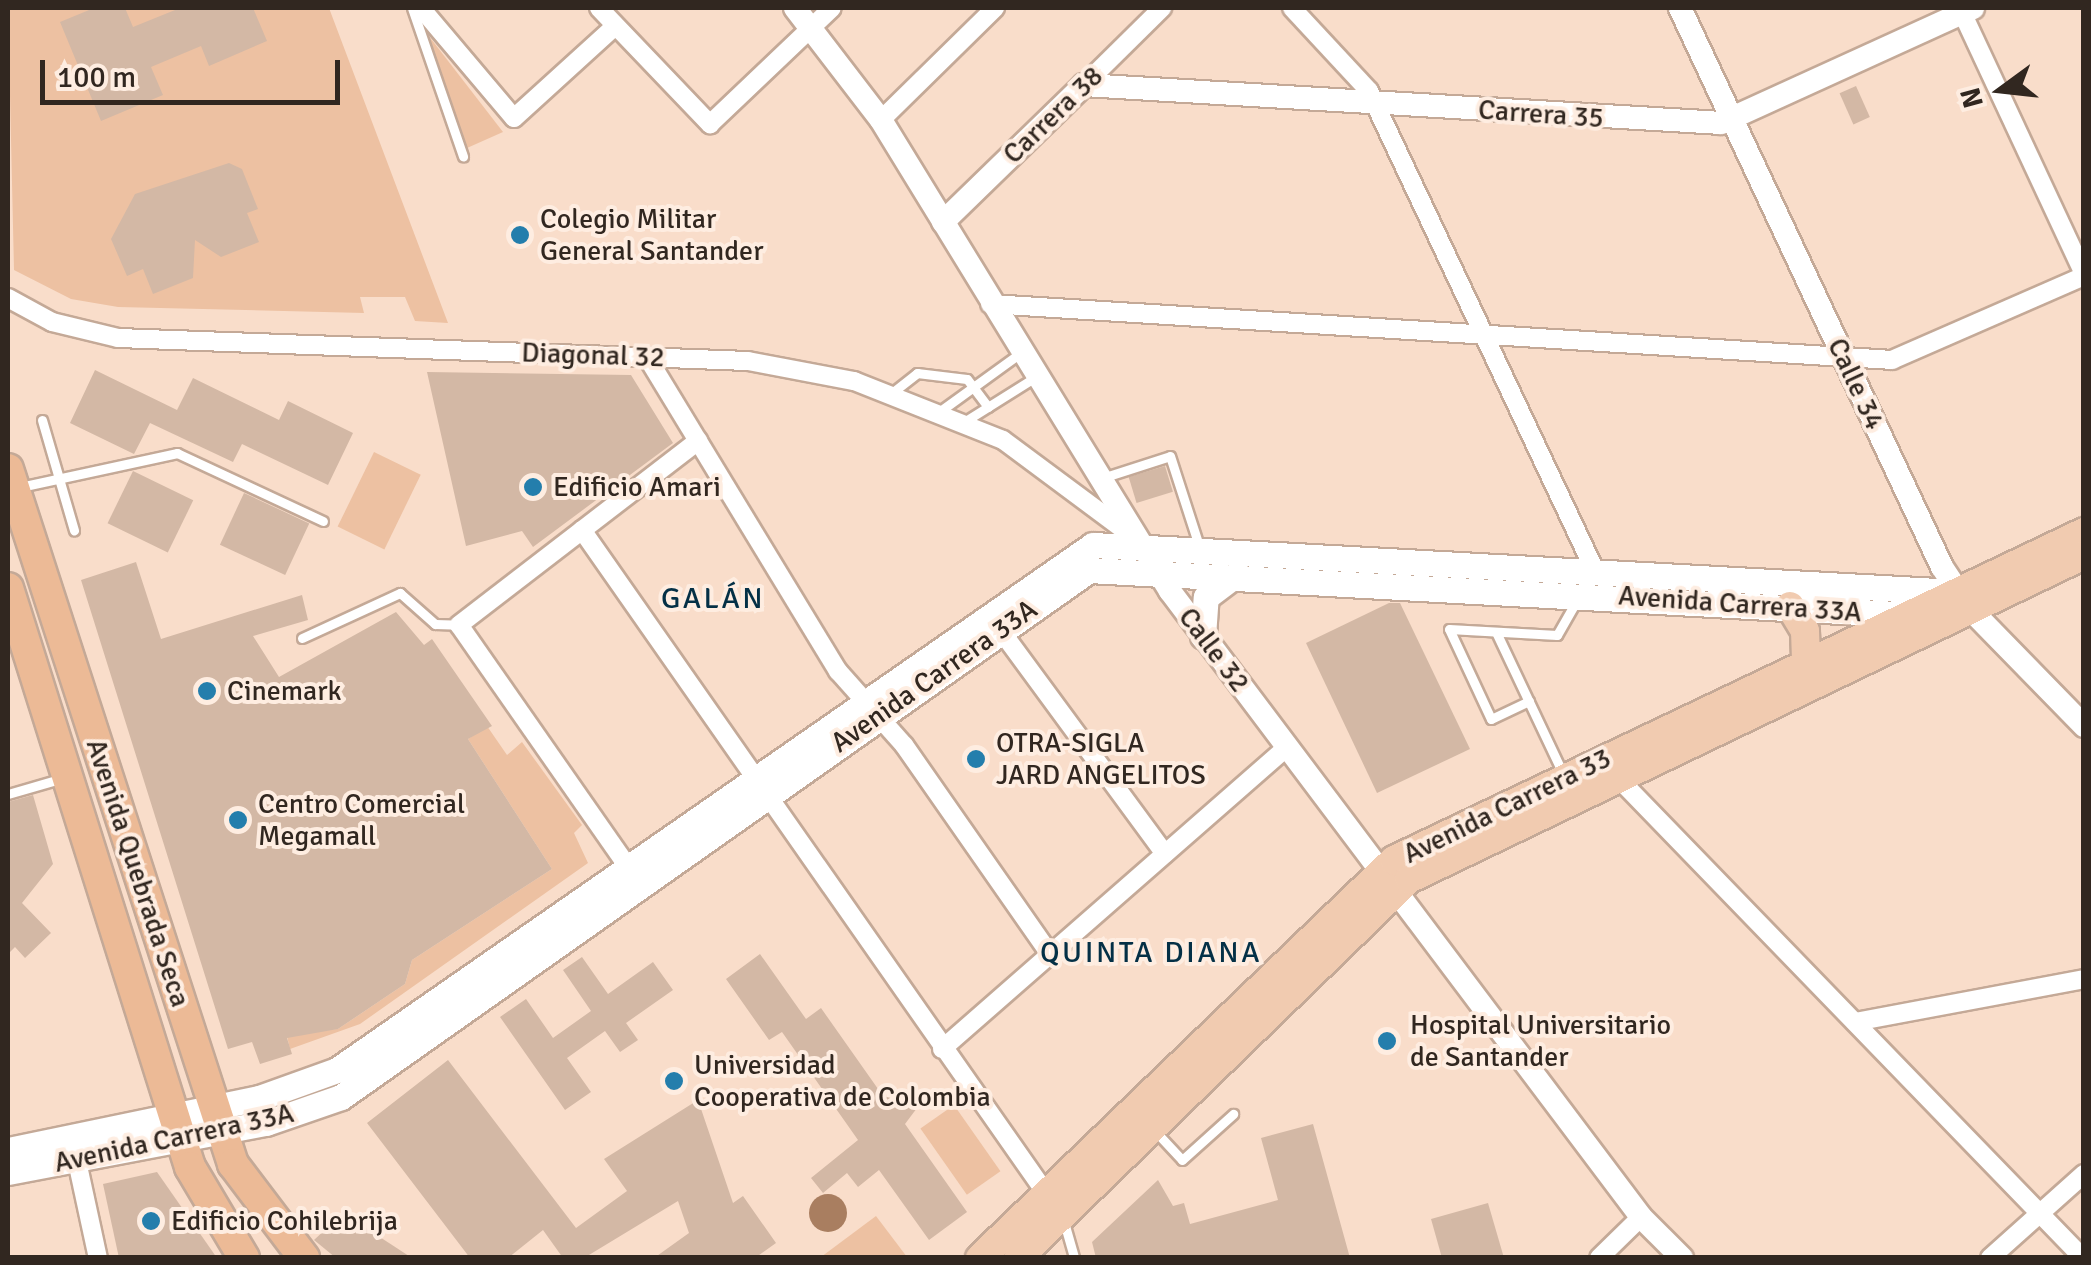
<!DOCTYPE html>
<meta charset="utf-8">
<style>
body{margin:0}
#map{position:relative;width:2091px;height:1265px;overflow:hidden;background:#f9ddca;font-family:Signika,sans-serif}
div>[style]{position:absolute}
.green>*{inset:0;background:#edc1a2;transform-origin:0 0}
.water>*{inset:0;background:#a97e60}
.round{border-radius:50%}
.building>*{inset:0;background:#d3b8a5;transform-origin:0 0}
.roads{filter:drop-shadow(2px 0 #c4a997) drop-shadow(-2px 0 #c4a997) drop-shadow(0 2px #c4a997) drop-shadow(0 -2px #c4a997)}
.service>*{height:9px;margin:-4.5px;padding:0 4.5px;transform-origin:4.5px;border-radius:4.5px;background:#fff}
.minor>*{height:18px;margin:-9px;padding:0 9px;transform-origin:9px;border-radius:9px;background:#fff}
.tertiary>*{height:22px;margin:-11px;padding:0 11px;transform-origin:11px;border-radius:11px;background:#fff}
.secondary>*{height:25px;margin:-12.5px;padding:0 12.5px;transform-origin:12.5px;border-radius:12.5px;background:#fff}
.primary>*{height:28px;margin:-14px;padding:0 14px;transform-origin:14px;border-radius:14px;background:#f1cbb0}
.trunk>*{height:30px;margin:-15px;padding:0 15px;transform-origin:15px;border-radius:15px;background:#ecba96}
.dots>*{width:28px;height:28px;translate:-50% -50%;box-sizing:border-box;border:5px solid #feede1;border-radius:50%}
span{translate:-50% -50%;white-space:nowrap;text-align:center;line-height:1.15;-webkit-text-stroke:8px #feede1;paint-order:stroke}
.street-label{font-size:28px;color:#312720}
.poi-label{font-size:28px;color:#312720}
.left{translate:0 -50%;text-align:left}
.neighbourhood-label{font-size:30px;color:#043046;letter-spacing:2.5px}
.frame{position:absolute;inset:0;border:10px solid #312720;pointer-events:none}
.north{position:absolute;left:1951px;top:40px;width:100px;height:100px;-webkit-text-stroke:8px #feede1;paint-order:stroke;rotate:255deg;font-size:28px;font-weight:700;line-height:40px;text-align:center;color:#312720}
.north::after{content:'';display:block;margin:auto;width:35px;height:45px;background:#312720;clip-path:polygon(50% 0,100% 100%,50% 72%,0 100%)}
.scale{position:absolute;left:40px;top:60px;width:300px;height:45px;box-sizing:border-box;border:5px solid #312720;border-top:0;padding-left:12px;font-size:30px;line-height:35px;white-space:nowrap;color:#312720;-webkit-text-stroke:8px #feede1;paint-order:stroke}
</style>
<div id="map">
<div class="green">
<div style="clip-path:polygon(8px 8px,329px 8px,448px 323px,415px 321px,405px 297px,360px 297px,364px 313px,118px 307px,71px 299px,14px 270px)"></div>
<div style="clip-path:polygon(428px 35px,503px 132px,467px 148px)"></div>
<div style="left:374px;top:452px;width:52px;height:83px;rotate:26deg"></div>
<div style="clip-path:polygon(487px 726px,507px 755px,522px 742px,582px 825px,574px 833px,588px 863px,360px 1024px,290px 1049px,286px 1032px,338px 1029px,405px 984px,412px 960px,552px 869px,468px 739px)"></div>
<div style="left:954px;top:1105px;width:81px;height:41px;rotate:55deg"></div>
<div style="clip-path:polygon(876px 1216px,907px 1257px,821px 1257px)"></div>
</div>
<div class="water">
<div class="round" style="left:809px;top:1194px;width:38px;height:38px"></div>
</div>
<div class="building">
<div style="clip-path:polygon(94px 8px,125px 8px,133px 27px,180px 8px,253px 8px,267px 41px,209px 66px,201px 46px,151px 67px,163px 95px,101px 121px,60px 22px)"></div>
<div style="left:1856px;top:86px;width:34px;height:18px;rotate:66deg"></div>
<div style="clip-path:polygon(229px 163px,242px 169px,258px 209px,247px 213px,259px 242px,221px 257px,195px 240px,193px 278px,153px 294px,143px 269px,127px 276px,111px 239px,135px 194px)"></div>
<div style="clip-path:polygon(95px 370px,177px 410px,193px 378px,279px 420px,288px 401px,353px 433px,328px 485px,242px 444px,233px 462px,150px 423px,134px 454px,70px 423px)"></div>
<div style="clip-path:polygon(427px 372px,631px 375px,673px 443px,533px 547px,522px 531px,466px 546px)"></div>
<div style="left:1165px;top:466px;width:27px;height:38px;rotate:73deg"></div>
<div style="left:133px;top:471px;width:67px;height:58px;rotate:26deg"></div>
<div style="left:244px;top:493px;width:72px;height:57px;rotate:25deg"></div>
<div style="clip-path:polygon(136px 562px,161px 639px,302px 595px,308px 620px,253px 636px,279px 677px,396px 612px,424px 645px,432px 639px,492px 726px,468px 739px,552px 869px,412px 960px,405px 984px,338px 1029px,287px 1038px,292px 1054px,260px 1064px,252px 1042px,228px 1049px,81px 580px)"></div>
<div style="clip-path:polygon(1389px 603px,1400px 603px,1470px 749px,1377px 793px,1306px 643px)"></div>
<div style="clip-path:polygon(33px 795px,53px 864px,22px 903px,51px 933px,25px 958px,15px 947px,8px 954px,8px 802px)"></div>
<div style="clip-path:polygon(760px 954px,806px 1019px,821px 1008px,883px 1096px,920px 1104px,905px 1124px,967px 1212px,929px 1240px,879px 1170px,858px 1187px,847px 1173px,823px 1193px,811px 1178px,858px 1140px,782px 1032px,769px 1040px,726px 979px)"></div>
<div style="clip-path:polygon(582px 957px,608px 994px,653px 962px,673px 990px,626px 1023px,638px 1040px,620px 1052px,605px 1031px,567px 1058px,591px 1092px,565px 1110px,500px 1017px,526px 999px,553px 1038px,591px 1011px,563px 970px)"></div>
<div style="clip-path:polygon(448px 1060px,576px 1228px,627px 1191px,604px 1159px,698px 1100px,733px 1203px,743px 1196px,776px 1243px,755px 1258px,654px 1258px,689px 1233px,678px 1201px,584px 1258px,563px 1258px,543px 1230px,508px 1258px,470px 1258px,367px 1123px)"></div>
<div style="clip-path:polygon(1313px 1124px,1350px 1258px,1096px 1258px,1092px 1242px,1158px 1180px,1173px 1206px,1184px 1203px,1190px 1224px,1278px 1200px,1261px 1138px)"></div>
<div style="clip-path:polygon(157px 1172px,217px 1258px,119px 1258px,103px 1184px)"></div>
<div style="clip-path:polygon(1488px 1203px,1504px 1258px,1442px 1258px,1431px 1219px)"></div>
<div style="clip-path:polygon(343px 1213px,412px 1258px,336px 1258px,314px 1240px)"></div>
</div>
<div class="roads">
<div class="service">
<div style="left:412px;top:8px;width:157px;rotate:71deg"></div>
<div style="left:893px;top:392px;width:31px;rotate:-38deg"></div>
<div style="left:917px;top:373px;width:50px;rotate:6.8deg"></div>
<div style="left:967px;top:379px;width:35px;rotate:53deg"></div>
<div style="left:943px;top:409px;width:94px;rotate:-35.9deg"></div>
<div style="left:42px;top:420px;width:115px;rotate:73.8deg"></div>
<div style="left:967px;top:420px;width:79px;rotate:-32.1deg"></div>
<div style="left:1102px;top:478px;width:71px;rotate:-17.9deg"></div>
<div style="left:1170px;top:456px;width:95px;rotate:72.1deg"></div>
<div style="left:20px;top:487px;width:161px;rotate:-12.2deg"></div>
<div style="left:177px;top:453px;width:161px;rotate:25deg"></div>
<div style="left:1496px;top:632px;width:157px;rotate:64.7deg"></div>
<div style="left:302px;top:638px;width:108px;rotate:-24.7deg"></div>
<div style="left:400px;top:593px;width:47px;rotate:41.5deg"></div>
<div style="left:435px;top:624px;width:24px;rotate:2deg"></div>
<div style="left:1529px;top:701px;width:42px;rotate:154.7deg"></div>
<div style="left:1491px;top:719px;width:99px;rotate:-115deg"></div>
<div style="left:1449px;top:629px;width:108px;rotate:3.2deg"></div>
<div style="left:1557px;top:635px;width:40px;rotate:-60.3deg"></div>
<div style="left:8px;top:794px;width:57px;rotate:-16.2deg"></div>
<div style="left:1156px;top:1132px;width:38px;rotate:47deg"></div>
<div style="left:1182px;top:1160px;width:69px;rotate:-42deg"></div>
<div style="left:1064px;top:1222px;width:37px;rotate:74deg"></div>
</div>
<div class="minor">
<div style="left:421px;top:8px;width:144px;rotate:49.8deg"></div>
<div style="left:514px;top:118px;width:137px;rotate:-42.3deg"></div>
<div style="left:599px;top:8px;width:161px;rotate:46.3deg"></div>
<div style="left:710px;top:124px;width:168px;rotate:-43.6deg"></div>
<div style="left:1292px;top:8px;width:113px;rotate:47.1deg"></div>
<div style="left:1369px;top:91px;width:533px;rotate:64.78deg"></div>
<div style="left:1960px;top:8px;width:293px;rotate:65deg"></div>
<div style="left:1084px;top:85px;width:110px;rotate:-44.6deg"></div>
<div style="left:881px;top:120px;width:160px;rotate:-44.5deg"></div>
<div style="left:8px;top:298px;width:50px;rotate:28.6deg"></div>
<div style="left:52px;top:322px;width:68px;rotate:13.6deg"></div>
<div style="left:118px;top:338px;width:630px;rotate:2.09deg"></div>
<div style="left:748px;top:361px;width:108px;rotate:10.7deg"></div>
<div style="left:854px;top:381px;width:160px;rotate:21.6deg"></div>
<div style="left:1003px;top:440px;width:154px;rotate:36.6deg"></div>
<div style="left:990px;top:304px;width:904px;rotate:3.55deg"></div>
<div style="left:1892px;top:360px;width:210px;rotate:-23.6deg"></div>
<div style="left:647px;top:357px;width:368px;rotate:58.7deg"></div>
<div style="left:838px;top:671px;width:99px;rotate:48.3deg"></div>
<div style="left:904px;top:745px;width:255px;rotate:55.1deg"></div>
<div style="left:582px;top:530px;width:820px;rotate:55.03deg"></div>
<div style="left:996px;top:624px;width:285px;rotate:53.7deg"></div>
<div style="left:1618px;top:778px;width:668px;rotate:45.91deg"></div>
<div style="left:635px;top:877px;width:307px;rotate:-124.9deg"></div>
<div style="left:459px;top:625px;width:302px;rotate:-37.6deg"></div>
<div style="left:1855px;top:1022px;width:233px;rotate:-10.6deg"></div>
<div style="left:942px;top:1049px;width:459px;rotate:-41.2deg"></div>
<div style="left:75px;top:1152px;width:108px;rotate:77.8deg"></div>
<div style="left:1599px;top:1258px;width:59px;rotate:-44.3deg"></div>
<div style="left:1990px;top:1258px;width:126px;rotate:-41.8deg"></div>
</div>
<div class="tertiary">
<div style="left:795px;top:8px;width:141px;rotate:52.5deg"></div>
<div style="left:881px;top:120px;width:553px;rotate:58.47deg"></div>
<div style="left:1170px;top:591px;width:783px;rotate:53.04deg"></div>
<div style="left:1641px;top:1217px;width:58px;rotate:45deg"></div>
<div style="left:1680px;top:8px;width:617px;rotate:64.89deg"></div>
<div style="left:1942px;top:567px;width:49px;rotate:56.6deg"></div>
<div style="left:1969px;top:608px;width:165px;rotate:45.7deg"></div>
<div style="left:943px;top:222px;width:197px;rotate:-44.2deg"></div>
<div style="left:1084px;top:85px;width:638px;rotate:3.41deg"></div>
<div style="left:1721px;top:123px;width:277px;rotate:-24.5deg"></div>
</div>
<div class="secondary">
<div style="left:1203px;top:636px;width:39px;rotate:-86deg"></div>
<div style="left:1206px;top:597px;width:39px;rotate:-37deg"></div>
<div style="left:8px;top:1150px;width:256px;rotate:-11.7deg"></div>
<div style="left:259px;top:1098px;width:83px;rotate:-19.7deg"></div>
<div style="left:337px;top:1070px;width:920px;rotate:-34.78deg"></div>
<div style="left:1093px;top:545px;width:863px;rotate:3.12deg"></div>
<div style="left:8px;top:1172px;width:263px;rotate:-10.8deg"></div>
<div style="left:266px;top:1123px;width:79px;rotate:-19.1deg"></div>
<div style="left:341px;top:1097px;width:915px;rotate:-35.17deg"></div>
<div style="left:1089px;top:570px;width:826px;rotate:3.12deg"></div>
</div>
<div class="primary">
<div style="left:1790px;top:606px;width:29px;rotate:59deg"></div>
<div style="left:1805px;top:631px;width:30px;rotate:88deg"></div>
<div style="left:980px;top:1258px;width:574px;rotate:-43.87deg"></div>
<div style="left:1394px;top:860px;width:764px;rotate:-25.42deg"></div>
<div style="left:1018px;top:1258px;width:545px;rotate:-44.11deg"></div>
<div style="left:1409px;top:879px;width:749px;rotate:-25.64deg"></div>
</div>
<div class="trunk">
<div style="left:8px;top:469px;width:731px;rotate:72.06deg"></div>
<div style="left:233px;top:1164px;width:118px;rotate:52.9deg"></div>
<div style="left:8px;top:588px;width:607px;rotate:72.55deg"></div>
<div style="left:190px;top:1167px;width:106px;rotate:59.3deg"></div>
</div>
</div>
<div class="dots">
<div style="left:520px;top:235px;background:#247eac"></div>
<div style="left:533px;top:487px;background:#247eac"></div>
<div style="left:207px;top:691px;background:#247eac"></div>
<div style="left:976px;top:759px;background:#247eac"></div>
<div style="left:238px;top:820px;background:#247eac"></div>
<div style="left:1387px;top:1041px;background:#247eac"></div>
<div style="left:674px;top:1081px;background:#247eac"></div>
<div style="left:151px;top:1221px;background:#247eac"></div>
</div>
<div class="street-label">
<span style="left:1541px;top:114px;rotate:4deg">Carrera 35</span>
<span style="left:1053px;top:115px;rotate:-44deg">Carrera 38</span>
<span style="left:593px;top:355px;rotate:2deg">Diagonal 32</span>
<span style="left:1856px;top:384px;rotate:65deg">Calle 34</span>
<span style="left:1740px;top:604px;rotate:4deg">Avenida Carrera 33A</span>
<span style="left:1214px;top:650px;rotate:53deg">Calle 32</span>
<span style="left:934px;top:676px;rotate:-35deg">Avenida Carrera 33A</span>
<span style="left:1507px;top:806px;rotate:-26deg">Avenida Carrera 33</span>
<span style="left:138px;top:873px;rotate:72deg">Avenida Quebrada Seca</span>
<span style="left:174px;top:1138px;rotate:-12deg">Avenida Carrera 33A</span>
</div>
<div class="poi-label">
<span class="left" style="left:540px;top:235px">Colegio Militar<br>General Santander</span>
<span class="left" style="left:553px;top:487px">Edificio Amari</span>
<span class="left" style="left:227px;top:691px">Cinemark</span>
<span class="left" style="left:996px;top:759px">OTRA-SIGLA<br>JARD ANGELITOS</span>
<span class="left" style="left:258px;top:820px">Centro Comercial<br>Megamall</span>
<span class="left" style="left:1410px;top:1041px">Hospital Universitario<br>de Santander</span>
<span class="left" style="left:694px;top:1081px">Universidad<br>Cooperativa de Colombia</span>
<span class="left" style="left:171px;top:1221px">Edificio Cohilebrija</span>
</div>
<div class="neighbourhood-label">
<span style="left:713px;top:599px">GALÁN</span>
<span style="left:1151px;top:953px">QUINTA DIANA</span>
</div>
<div class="frame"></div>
<div class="north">N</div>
<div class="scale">100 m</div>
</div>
